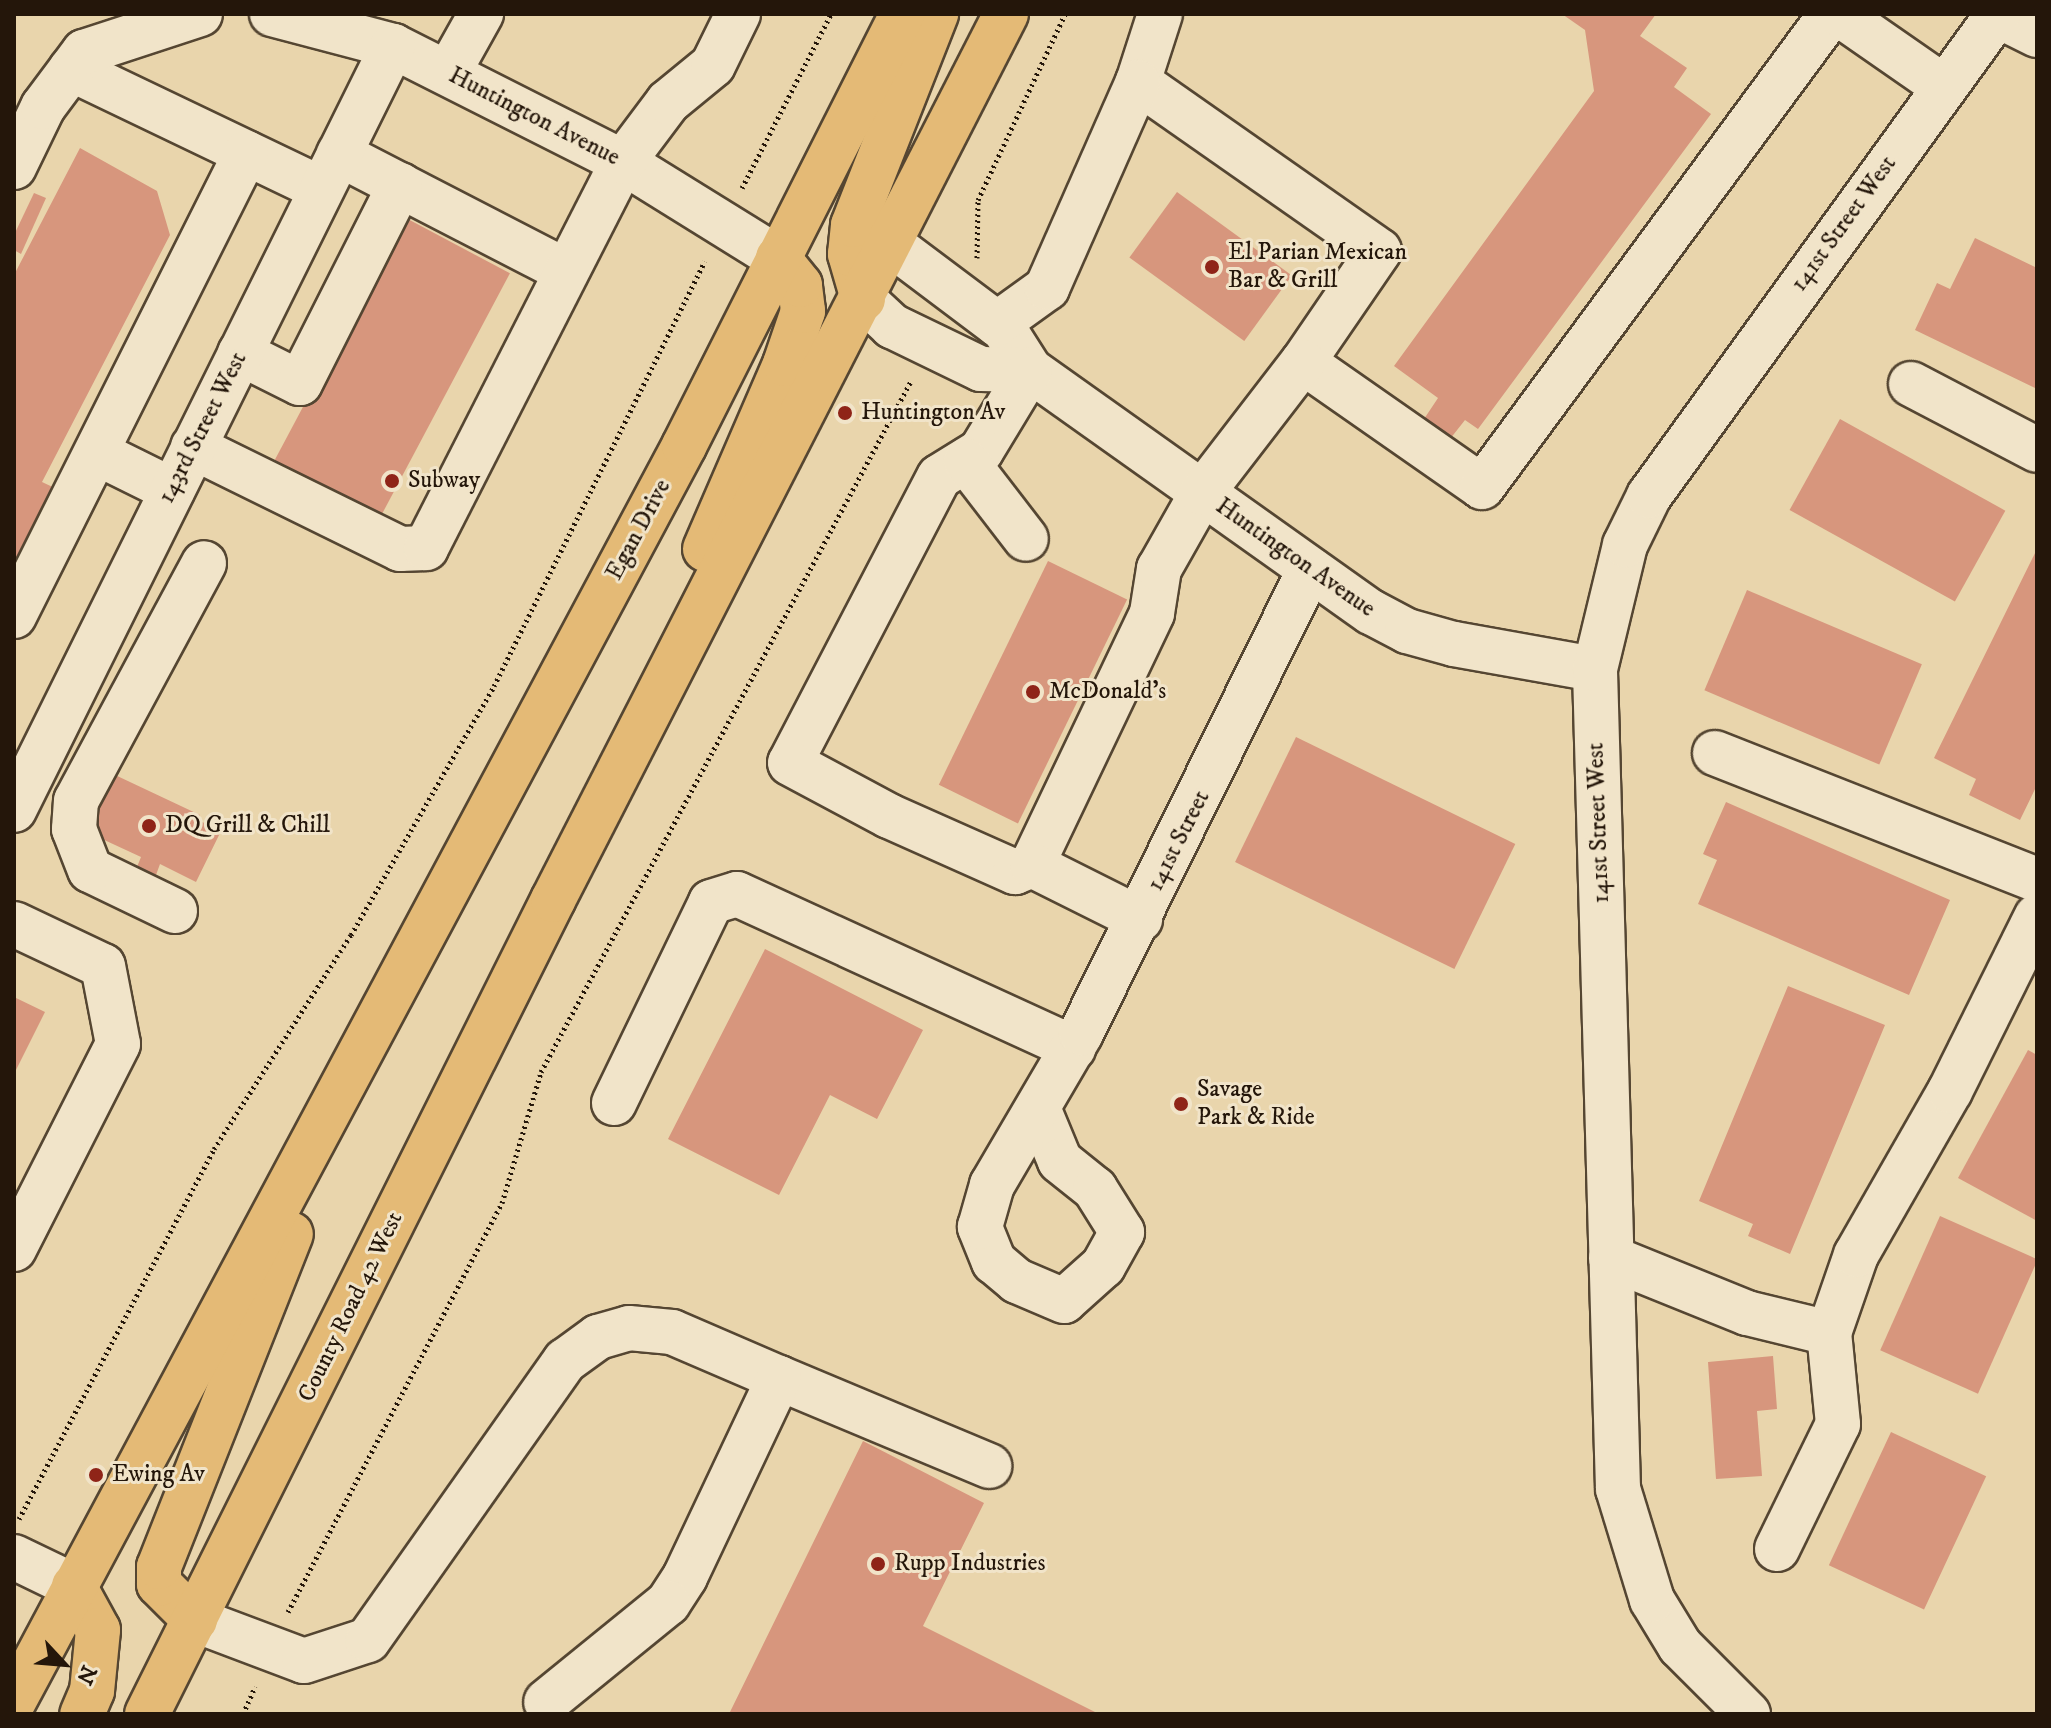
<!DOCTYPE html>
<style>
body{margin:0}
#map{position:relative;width:2051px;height:1728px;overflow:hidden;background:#e9d5ac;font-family:"IM FELL DW Pica",serif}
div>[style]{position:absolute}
.building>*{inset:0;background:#d7967d;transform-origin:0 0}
.path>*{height:5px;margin-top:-2.5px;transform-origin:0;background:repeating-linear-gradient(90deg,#24160a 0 2px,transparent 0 6px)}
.roads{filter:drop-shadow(2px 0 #554632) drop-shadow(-2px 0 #554632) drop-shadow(0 2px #554632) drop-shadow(0 -2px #554632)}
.minor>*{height:44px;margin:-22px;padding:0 22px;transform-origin:22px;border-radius:22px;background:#f1e4c9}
.highway>*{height:44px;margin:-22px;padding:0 22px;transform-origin:22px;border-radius:22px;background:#e4ba76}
.dots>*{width:22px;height:22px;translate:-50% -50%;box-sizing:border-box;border:4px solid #f1e4c9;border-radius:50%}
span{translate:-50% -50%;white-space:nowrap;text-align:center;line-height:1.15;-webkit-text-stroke:6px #f1e4c9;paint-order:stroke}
.street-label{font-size:24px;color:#24160a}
.poi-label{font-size:24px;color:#24160a}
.left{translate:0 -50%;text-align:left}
.frame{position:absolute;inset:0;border:16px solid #24160a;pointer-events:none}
.north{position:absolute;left:24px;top:1624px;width:80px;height:80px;-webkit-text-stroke:6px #f1e4c9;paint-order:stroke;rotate:116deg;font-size:22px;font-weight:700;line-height:32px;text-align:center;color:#24160a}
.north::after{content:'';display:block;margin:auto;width:28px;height:36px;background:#24160a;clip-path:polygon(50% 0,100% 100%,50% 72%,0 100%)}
</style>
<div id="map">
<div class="building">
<div style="clip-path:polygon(1562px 14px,1656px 14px,1640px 36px,1687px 68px,1674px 87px,1711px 114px,1478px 429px,1465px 420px,1450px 439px,1424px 419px,1438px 398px,1394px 366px,1594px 91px,1585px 30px)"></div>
<div style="clip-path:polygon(80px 148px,157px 191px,170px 235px,42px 482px,59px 490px,14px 577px,14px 275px)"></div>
<div style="left:1177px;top:192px;width:142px;height:81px;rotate:36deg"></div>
<div style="clip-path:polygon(34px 193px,46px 198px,21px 254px,14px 250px,14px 235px)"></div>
<div style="left:404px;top:217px;width:120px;height:294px;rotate:28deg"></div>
<div style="clip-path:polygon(1975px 238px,2037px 268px,2037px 389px,1915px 330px,1937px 283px,1950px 289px)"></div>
<div style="left:1840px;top:419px;width:189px;height:104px;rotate:29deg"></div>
<div style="clip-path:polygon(2037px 549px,2037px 785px,2020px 820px,1969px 795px,1976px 779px,1934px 758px)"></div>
<div style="left:1048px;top:561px;width:88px;height:249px;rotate:26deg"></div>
<div style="left:1747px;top:590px;width:190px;height:109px;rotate:23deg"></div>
<div style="left:1296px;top:737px;width:244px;height:139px;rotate:26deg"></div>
<div style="clip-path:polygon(113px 774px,200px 815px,198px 820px,221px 831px,196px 882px,160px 864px,156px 875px,137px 867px,141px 857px,87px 832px)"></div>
<div style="clip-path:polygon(1726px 802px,1950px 900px,1909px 995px,1698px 904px,1717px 860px,1703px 854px)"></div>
<div style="clip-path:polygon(765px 949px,923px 1030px,877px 1119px,830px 1095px,779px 1195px,668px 1139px)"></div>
<div style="clip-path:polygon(1788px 986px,1885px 1025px,1790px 1254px,1748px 1236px,1753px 1224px,1699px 1201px)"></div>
<div style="clip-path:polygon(14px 997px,45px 1012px,14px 1074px)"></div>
<div style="clip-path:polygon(2028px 1050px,2037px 1055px,2037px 1221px,1958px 1178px)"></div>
<div style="left:1940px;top:1216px;width:107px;height:147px;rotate:24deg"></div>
<div style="clip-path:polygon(1773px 1356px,1777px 1409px,1757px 1411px,1762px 1476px,1716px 1479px,1708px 1362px)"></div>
<div style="left:1891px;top:1432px;width:105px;height:147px;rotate:25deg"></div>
<div style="clip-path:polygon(863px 1441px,984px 1503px,923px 1626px,1099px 1714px,729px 1714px)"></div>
</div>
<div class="path">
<div style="left:742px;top:188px;width:195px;rotate:-62.9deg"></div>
<div style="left:977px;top:258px;width:58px;rotate:-89deg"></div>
<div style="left:978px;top:200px;width:205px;rotate:-64.9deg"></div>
<div style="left:19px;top:1519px;width:418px;rotate:-62.2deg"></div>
<div style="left:214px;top:1149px;width:254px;rotate:-57.4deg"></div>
<div style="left:351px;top:935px;width:287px;rotate:-60.1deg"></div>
<div style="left:494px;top:686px;width:474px;rotate:-63.6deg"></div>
<div style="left:288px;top:1612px;width:462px;rotate:-62.4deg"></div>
<div style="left:502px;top:1203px;width:137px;rotate:-73.4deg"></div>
<div style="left:541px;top:1072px;width:784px;rotate:-61.83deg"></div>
<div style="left:243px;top:1714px;width:30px;rotate:-66deg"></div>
</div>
<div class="roads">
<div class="minor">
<div style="left:272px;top:14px;width:125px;rotate:14.8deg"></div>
<div style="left:393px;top:46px;width:258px;rotate:26.8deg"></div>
<div style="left:623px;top:162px;width:182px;rotate:31.8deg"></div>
<div style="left:1160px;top:14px;width:71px;rotate:107.9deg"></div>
<div style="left:1138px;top:82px;width:294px;rotate:35deg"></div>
<div style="left:1379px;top:251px;width:135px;rotate:124.4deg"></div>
<div style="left:1303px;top:362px;width:218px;rotate:34.9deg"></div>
<div style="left:1482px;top:487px;width:588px;rotate:-53.58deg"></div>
<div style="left:1839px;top:14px;width:128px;rotate:34.8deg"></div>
<div style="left:1997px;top:15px;width:45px;rotate:26.6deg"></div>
<div style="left:71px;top:69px;width:277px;rotate:25.6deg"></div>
<div style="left:448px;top:73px;width:68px;rotate:-60.8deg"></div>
<div style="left:339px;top:154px;width:255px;rotate:27.3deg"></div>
<div style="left:14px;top:167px;width:67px;rotate:-64.2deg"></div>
<div style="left:43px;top:107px;width:69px;rotate:-53.3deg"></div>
<div style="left:84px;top:52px;width:122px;rotate:-18.1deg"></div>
<div style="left:892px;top:245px;width:140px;rotate:36.9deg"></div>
<div style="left:1004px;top:329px;width:49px;rotate:57.6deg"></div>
<div style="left:1030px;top:370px;width:418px;rotate:35.4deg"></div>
<div style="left:1371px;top:612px;width:41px;rotate:27.8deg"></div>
<div style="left:1407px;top:631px;width:49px;rotate:15.5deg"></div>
<div style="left:1454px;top:644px;width:143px;rotate:10.1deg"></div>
<div style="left:863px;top:299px;width:40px;rotate:43deg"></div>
<div style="left:892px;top:326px;width:99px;rotate:25.8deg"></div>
<div style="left:981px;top:369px;width:49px;rotate:1.2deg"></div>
<div style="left:997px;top:324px;width:62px;rotate:-35.8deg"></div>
<div style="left:1047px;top:288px;width:225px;rotate:-66.2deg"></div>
<div style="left:240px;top:353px;width:67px;rotate:26.6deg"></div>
<div style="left:300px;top:383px;width:222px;rotate:-63.2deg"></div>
<div style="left:1030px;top:370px;width:95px;rotate:121.2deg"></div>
<div style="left:981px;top:451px;width:49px;rotate:148.2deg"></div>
<div style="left:939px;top:477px;width:322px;rotate:117.5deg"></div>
<div style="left:790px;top:763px;width:112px;rotate:28.2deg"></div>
<div style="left:889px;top:816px;width:138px;rotate:24deg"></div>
<div style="left:1015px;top:872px;width:18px;rotate:-22deg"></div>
<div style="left:1032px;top:865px;width:279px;rotate:-64.5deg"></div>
<div style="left:1152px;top:613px;width:45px;rotate:-81deg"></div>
<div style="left:1159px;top:569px;width:87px;rotate:-60.5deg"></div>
<div style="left:1202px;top:493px;width:165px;rotate:-52.4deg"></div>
<div style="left:1911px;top:384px;width:142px;rotate:27.6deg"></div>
<div style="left:193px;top:447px;width:231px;rotate:26.2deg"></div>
<div style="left:400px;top:549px;width:26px;rotate:-2deg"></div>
<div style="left:426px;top:548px;width:433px;rotate:-63deg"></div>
<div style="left:623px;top:162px;width:75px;rotate:-53.1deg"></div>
<div style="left:668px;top:102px;width:58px;rotate:-39.4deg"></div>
<div style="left:713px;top:65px;width:57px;rotate:-63.9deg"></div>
<div style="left:97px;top:453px;width:84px;rotate:26.3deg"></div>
<div style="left:966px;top:461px;width:98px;rotate:52.4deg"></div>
<div style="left:14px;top:616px;width:518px;rotate:-63.39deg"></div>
<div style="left:1715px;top:753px;width:346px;rotate:21.5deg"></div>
<div style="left:14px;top:810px;width:853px;rotate:-63.62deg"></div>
<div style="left:1032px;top:865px;width:121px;rotate:26.6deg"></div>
<div style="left:175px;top:911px;width:94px;rotate:-154.2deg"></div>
<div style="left:90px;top:870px;width:44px;rotate:-111.3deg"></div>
<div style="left:74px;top:829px;width:28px;rotate:-86deg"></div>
<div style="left:76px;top:801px;width:270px;rotate:-61.7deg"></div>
<div style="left:14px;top:924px;width:98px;rotate:25.3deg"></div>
<div style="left:103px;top:966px;width:79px;rotate:79.1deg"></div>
<div style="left:118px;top:1044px;width:230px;rotate:116.9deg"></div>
<div style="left:614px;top:1103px;width:223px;rotate:-64.2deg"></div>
<div style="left:711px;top:902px;width:27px;rotate:-17deg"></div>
<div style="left:737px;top:894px;width:370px;rotate:24.6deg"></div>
<div style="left:1038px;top:1108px;width:57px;rotate:67.5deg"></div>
<div style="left:1060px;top:1161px;width:45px;rotate:38.7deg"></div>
<div style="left:1095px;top:1189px;width:51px;rotate:57.9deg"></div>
<div style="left:1122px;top:1232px;width:39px;rotate:119deg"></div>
<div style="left:1103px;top:1266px;width:52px;rotate:138.1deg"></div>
<div style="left:1064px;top:1301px;width:51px;rotate:-156.9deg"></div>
<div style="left:1017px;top:1281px;width:30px;rotate:-140deg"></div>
<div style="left:994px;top:1262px;width:38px;rotate:-112deg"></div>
<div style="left:980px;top:1227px;width:44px;rotate:-74.1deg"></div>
<div style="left:992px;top:1185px;width:176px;rotate:-59.6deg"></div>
<div style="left:1081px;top:1033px;width:517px;rotate:-63.73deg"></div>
<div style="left:1611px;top:1258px;width:147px;rotate:22deg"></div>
<div style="left:1747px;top:1313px;width:84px;rotate:13.7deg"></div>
<div style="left:779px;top:1378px;width:228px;rotate:22.7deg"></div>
<div style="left:1777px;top:1549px;width:139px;rotate:-64deg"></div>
<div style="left:1838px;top:1424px;width:91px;rotate:-95.6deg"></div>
<div style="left:1829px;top:1333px;width:83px;rotate:-70.9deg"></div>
<div style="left:1856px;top:1255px;width:189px;rotate:-60.2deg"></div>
<div style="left:1950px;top:1091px;width:195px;rotate:-63.6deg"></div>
<div style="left:14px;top:1557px;width:67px;rotate:25.8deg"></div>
<div style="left:195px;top:1620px;width:116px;rotate:20.6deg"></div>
<div style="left:304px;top:1661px;width:67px;rotate:-18.2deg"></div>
<div style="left:368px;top:1640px;width:342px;rotate:-54.8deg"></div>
<div style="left:565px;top:1361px;width:41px;rotate:-36deg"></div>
<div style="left:598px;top:1337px;width:32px;rotate:-16deg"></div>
<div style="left:629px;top:1328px;width:43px;rotate:5.3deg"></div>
<div style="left:672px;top:1332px;width:116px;rotate:23.3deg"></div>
<div style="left:779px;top:1378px;width:220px;rotate:115.3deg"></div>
<div style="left:685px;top:1577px;width:31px;rotate:123deg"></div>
<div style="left:668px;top:1603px;width:157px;rotate:140.9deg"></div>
<div style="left:1748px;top:1714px;width:96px;rotate:-135deg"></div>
<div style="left:1680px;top:1646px;width:54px;rotate:-121.3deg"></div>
<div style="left:1652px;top:1600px;width:116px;rotate:-107deg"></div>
<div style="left:1618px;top:1489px;width:820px;rotate:-91.61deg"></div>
<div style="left:1595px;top:669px;width:128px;rotate:-76.4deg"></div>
<div style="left:1625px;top:545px;width:55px;rotate:-63.9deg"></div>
<div style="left:1649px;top:496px;width:595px;rotate:-54.09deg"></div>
</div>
<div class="highway">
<div style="left:863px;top:299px;width:47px;rotate:-106.1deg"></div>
<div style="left:850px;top:254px;width:29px;rotate:-84deg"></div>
<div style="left:853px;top:225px;width:227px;rotate:-68.5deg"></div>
<div style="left:705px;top:549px;width:202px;rotate:-66.6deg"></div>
<div style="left:785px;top:364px;width:56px;rotate:-71.2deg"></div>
<div style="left:803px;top:311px;width:26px;rotate:-97deg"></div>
<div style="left:800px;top:285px;width:35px;rotate:-129deg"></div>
<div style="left:74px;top:1586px;width:50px;rotate:61.4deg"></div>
<div style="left:98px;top:1630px;width:61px;rotate:95.6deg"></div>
<div style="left:92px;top:1691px;width:25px;rotate:113deg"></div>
<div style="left:195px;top:1620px;width:51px;rotate:-135deg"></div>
<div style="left:159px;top:1584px;width:17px;rotate:-90deg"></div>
<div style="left:159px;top:1567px;width:358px;rotate:-68.4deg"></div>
<div style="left:14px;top:1701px;width:1423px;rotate:-61.9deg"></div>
<div style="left:684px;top:446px;width:484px;rotate:-63.2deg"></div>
<div style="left:147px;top:1714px;width:910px;rotate:-63.49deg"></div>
<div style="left:553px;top:900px;width:995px;rotate:-62.92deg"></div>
</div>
</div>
<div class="dots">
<div style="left:1212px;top:267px;background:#8f2418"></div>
<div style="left:845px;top:413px;background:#8f2418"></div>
<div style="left:392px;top:481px;background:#8f2418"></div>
<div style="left:1033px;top:692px;background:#8f2418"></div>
<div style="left:149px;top:826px;background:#8f2418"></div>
<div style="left:1181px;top:1104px;background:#8f2418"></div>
<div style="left:96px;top:1475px;background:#8f2418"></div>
<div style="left:878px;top:1564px;background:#8f2418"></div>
</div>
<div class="street-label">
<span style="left:534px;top:117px;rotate:27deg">Huntington Avenue</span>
<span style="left:1844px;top:224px;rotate:-54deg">141st Street West</span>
<span style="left:203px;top:428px;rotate:-63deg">143rd Street West</span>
<span style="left:639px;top:530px;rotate:-62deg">Egan Drive</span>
<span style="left:1295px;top:558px;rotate:35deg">Huntington Avenue</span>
<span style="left:1599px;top:823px;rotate:-92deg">141st Street West</span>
<span style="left:1179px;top:841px;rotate:-63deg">141st Street</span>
<span style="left:351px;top:1307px;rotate:-64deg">County Road 42 West</span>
</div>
<div class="poi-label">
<span class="left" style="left:1228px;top:267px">El Parian Mexican<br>Bar &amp; Grill</span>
<span class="left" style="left:861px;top:413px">Huntington Av</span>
<span class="left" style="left:408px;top:481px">Subway</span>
<span class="left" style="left:1049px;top:692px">McDonald's</span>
<span class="left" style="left:165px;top:826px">DQ Grill &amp; Chill</span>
<span class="left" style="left:1197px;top:1104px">Savage<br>Park &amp; Ride</span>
<span class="left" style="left:112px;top:1475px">Ewing Av</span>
<span class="left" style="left:894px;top:1564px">Rupp Industries</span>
</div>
<div class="frame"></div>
<div class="north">N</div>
</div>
